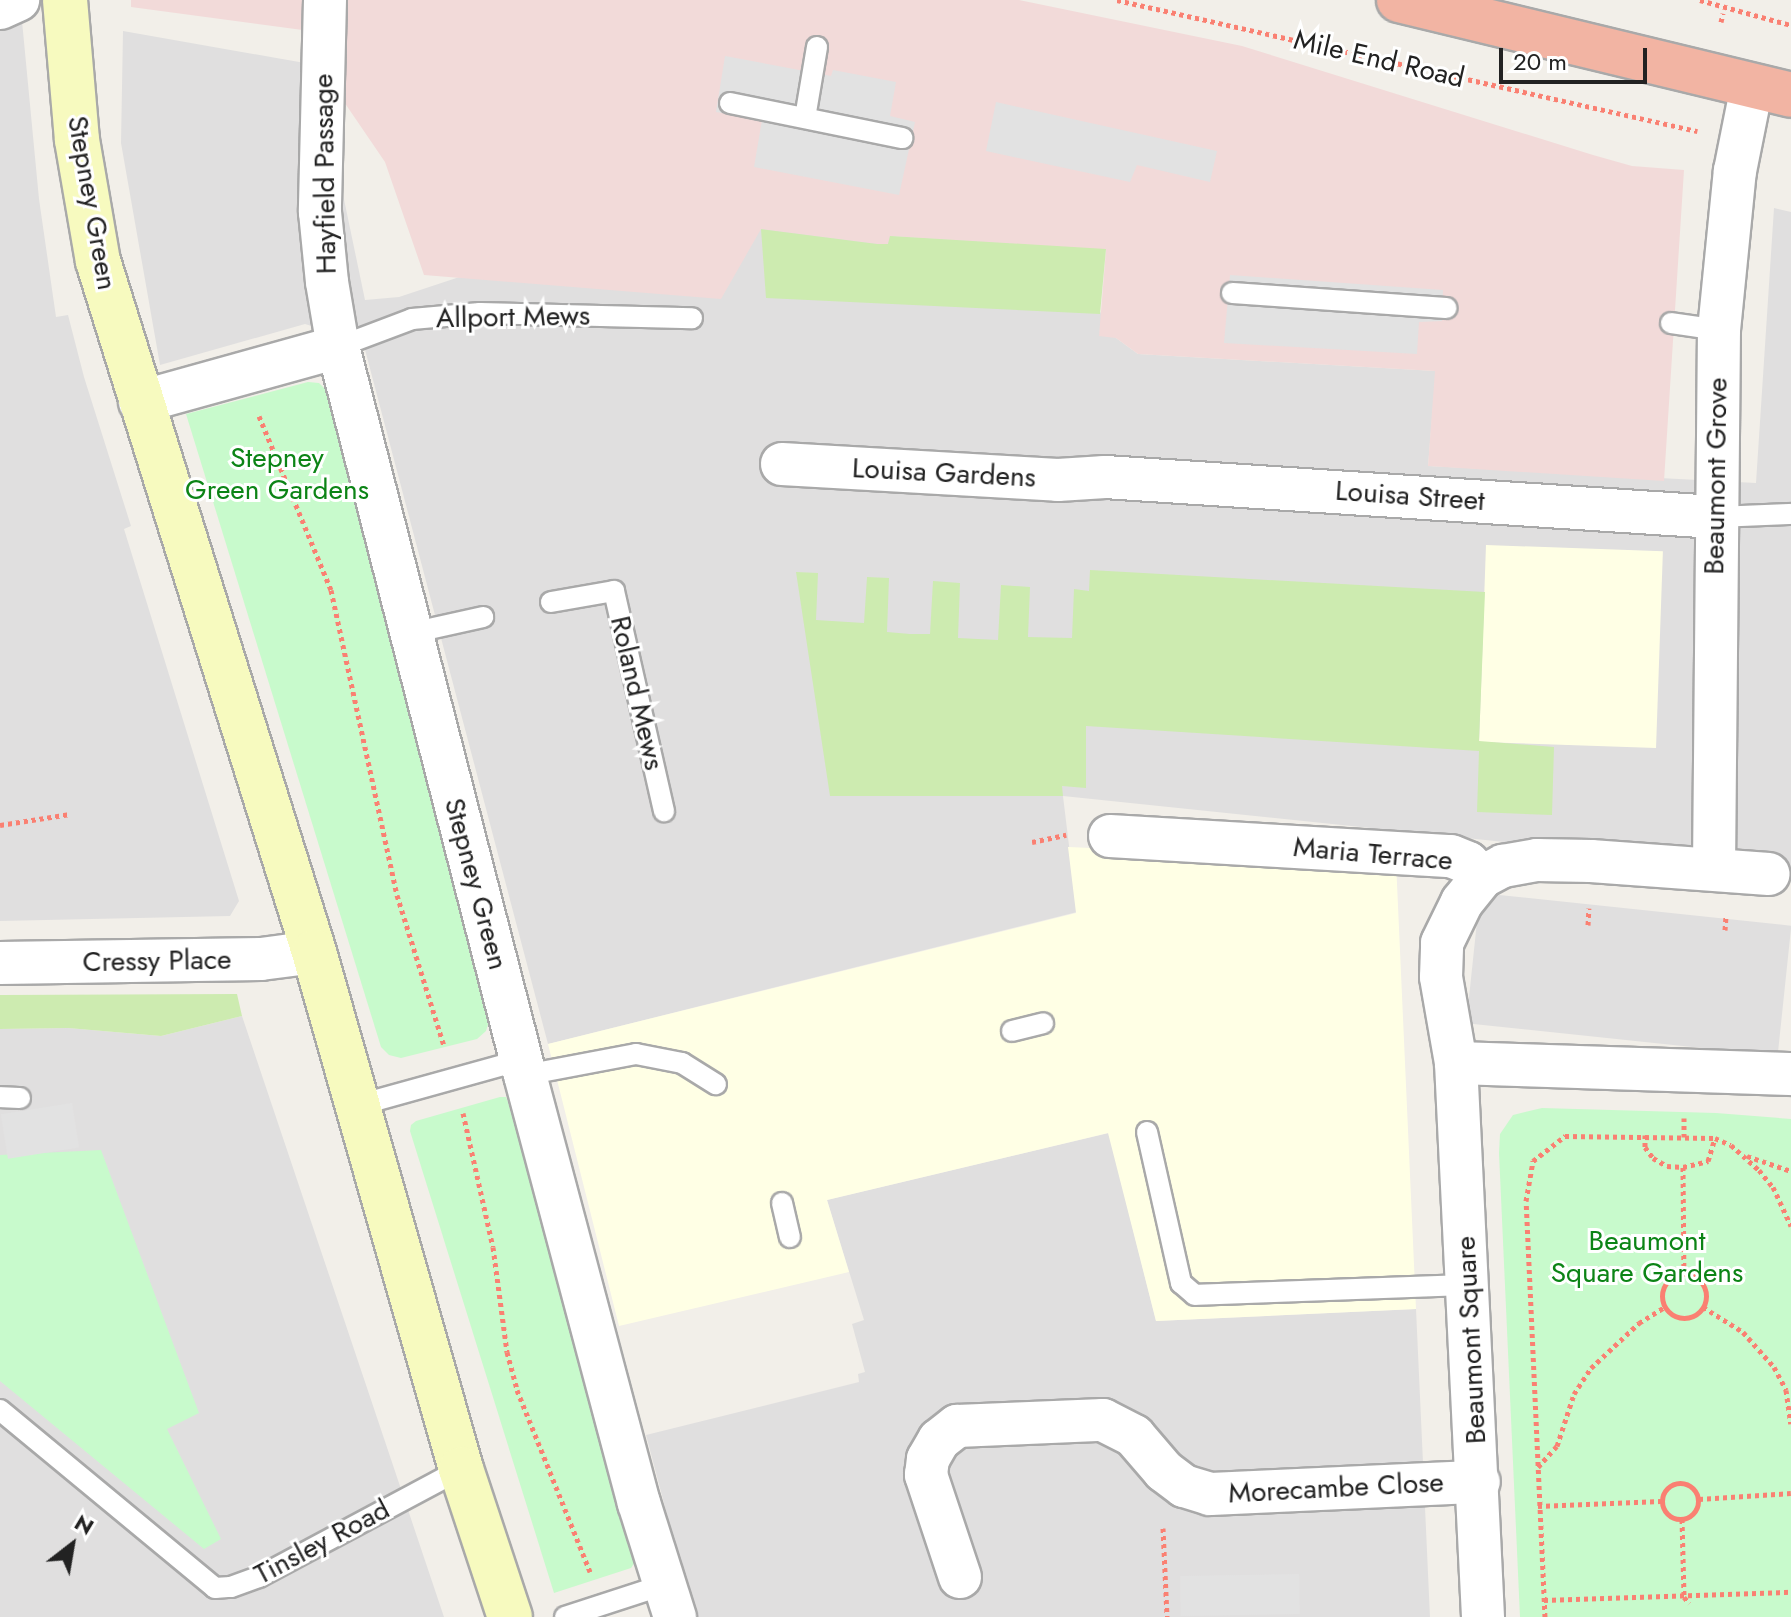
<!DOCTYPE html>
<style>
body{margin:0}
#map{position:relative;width:1791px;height:1617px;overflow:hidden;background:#f2efe9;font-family:Jost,sans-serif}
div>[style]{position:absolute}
.residential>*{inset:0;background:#e0dfdf;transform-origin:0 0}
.commercial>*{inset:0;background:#f2dad9}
.education>*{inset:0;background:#ffffe5;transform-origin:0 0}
.grass>*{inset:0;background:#cdebb0}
.park>*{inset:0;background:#c8facc}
.parking>*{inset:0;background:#e2e2e2;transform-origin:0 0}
.path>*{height:5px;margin-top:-2.5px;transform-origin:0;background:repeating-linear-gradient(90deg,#fa8072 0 4px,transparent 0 8px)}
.path>.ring{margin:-2.5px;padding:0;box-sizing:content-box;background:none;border:5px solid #fa8072;border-radius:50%}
.roads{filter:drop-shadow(2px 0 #a9a9a9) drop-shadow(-2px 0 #a9a9a9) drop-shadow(0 2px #a9a9a9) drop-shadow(0 -2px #a9a9a9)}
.service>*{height:20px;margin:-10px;padding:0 10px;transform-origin:10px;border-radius:10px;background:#fff}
.minor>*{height:42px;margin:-21px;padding:0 21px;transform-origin:21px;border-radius:21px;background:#fff}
.secondary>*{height:44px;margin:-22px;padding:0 22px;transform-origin:22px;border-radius:22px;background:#f7fabf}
.trunk>*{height:44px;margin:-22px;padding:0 22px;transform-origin:22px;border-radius:22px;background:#f2b4a3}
span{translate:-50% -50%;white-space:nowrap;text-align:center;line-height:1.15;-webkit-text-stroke:6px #fff;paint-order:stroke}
.street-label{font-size:28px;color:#222}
.park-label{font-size:28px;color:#0c8416}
.north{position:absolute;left:32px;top:1505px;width:80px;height:80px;-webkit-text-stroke:6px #fff;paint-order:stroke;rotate:31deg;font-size:22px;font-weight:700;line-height:32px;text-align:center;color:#222}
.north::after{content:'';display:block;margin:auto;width:28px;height:36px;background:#222;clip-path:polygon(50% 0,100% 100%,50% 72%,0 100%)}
.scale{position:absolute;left:1499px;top:48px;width:148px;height:36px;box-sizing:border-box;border:4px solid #222;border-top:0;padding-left:10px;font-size:24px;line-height:28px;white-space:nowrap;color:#222;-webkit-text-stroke:6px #fff;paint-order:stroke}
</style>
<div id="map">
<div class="residential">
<div style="clip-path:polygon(0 0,20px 0,39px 199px,56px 317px,68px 315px,84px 377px,131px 526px,124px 529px,239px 901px,230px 916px,0 921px)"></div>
<div style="clip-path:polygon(123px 31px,316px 65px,365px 300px,399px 297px,683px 203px,890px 236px,1060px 246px,1116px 338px,1138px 354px,1436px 371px,1428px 466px,1756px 483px,1774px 208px,1791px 212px,1791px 881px,1590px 851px,1063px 796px,1077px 912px,548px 1044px,363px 342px,305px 324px,160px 365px,121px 143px)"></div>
<div style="left:1480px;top:893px;width:313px;height:131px;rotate:6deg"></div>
<div style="clip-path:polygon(242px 1016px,444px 1617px,0 1617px,0 1029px,68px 1028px,161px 1036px)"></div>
<div style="clip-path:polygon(1109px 1133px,1156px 1321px,1416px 1309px,1430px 1617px,694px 1617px,646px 1435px,859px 1382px,858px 1374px,865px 1372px,852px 1324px,864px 1320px,827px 1200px)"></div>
</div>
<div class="commercial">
<div style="clip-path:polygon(131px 0,1019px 0,1242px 46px,1593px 155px,1632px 166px,1684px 170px,1664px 481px,1428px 466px,1435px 371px,1138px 354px,1116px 338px,1099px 336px,1106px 250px,890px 236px,888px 244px,877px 244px,761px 229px,721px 299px,424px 275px,385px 162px,340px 96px,310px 31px,131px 7px)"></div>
</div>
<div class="education">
<div style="left:1486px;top:545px;width:177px;height:197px;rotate:2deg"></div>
<div style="clip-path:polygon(1068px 847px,1396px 861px,1416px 1309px,1156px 1321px,1108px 1133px,827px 1200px,849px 1272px,619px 1326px,548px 1044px,1076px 913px)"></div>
</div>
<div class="grass">
<div style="clip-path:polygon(761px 229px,877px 244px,888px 244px,890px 236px,1106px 249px,1100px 314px,766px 298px)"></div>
<div style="clip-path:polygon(1090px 570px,1485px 592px,1479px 741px,1554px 747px,1552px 815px,1477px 812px,1479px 751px,1086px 726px,1086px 788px,1062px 786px,1063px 796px,830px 796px,796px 572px,818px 573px,816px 620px,864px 623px,867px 577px,889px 578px,887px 632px,910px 634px,930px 634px,933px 581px,960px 583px,958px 638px,998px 640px,1001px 585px,1030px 587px,1028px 637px,1072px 638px,1074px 589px,1089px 591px)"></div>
<div style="clip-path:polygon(237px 994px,242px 1016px,161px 1036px,68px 1028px,0 1029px,0 995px)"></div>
</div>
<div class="park">
<div style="clip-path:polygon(308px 382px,319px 383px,326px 390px,489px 1021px,486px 1031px,477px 1039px,401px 1058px,389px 1055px,381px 1047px,186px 414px)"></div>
<div style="clip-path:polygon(500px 1097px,506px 1097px,508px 1102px,637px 1559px,631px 1568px,554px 1593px,410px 1131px,411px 1125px,416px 1121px)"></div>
<div style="clip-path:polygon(1542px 1108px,1716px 1113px,1791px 1119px,1791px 1617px,1520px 1617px,1499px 1153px,1500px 1134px,1513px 1115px)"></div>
<div style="clip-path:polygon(101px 1150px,199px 1413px,167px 1429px,221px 1539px,204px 1549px,0 1381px,0 1155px)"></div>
</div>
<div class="parking">
<div style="clip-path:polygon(725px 56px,831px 76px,833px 70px,896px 82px,890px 116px,915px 122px,899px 195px,754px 167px,762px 120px,716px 112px)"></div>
<div style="clip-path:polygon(996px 102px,1217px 151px,1210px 182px,1137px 165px,1130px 182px,986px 151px)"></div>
<div style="clip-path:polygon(1230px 275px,1443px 290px,1442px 321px,1419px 322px,1417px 354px,1224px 343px)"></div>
<div style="left:72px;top:1103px;width:45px;height:72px;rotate:81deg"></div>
<div style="left:1299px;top:1574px;width:40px;height:119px;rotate:89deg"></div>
</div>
<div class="path">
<div style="left:1117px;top:0;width:595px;rotate:12.73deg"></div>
<div style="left:1700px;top:0;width:94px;rotate:15.4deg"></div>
<div style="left:1721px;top:22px;width:9px;rotate:-77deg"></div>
<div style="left:259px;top:416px;width:188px;rotate:67.5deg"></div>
<div style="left:331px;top:590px;width:312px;rotate:77.8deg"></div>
<div style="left:397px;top:895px;width:158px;rotate:72.7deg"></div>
<div style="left:0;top:825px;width:71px;rotate:-8.9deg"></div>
<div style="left:1032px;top:842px;width:35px;rotate:-12deg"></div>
<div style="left:1588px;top:925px;width:17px;rotate:-87deg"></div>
<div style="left:1725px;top:930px;width:13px;rotate:-86deg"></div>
<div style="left:463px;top:1113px;width:137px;rotate:77.4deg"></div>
<div style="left:493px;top:1247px;width:106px;rotate:82.4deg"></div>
<div style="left:507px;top:1352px;width:39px;rotate:75deg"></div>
<div style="left:517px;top:1390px;width:196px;rotate:68.1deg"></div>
<div style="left:1645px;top:1135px;width:12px;rotate:90deg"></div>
<div style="left:1645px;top:1147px;width:14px;rotate:54deg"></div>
<div style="left:1653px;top:1158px;width:16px;rotate:30deg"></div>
<div style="left:1667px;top:1166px;width:16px;rotate:4deg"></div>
<div style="left:1683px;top:1167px;width:26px;rotate:-13deg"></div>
<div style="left:1708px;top:1161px;width:24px;rotate:-73deg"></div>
<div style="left:1684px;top:1137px;width:19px;rotate:-90deg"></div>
<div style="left:1747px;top:1156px;width:46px;rotate:18.8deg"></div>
<div style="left:1683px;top:1167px;width:107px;rotate:89.5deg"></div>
<div class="ring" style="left:1662px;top:1274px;width:39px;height:39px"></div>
<div style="left:1703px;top:1307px;width:47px;rotate:32deg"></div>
<div style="left:1743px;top:1332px;width:47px;rotate:48.5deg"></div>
<div style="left:1774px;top:1367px;width:26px;rotate:62deg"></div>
<div style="left:1786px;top:1390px;width:34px;rotate:82deg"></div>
<div style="left:1538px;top:1467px;width:28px;rotate:-48deg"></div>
<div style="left:1557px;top:1446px;width:55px;rotate:-71.9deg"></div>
<div style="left:1574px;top:1394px;width:31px;rotate:-57deg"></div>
<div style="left:1591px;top:1368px;width:66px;rotate:-43.2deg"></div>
<div style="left:1639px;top:1323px;width:31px;rotate:-32deg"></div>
<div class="ring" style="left:1662px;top:1483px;width:31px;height:31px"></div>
<div style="left:1699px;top:1499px;width:92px;rotate:-3.7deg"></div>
<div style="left:1538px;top:1506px;width:123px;rotate:-2.3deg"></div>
<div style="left:1682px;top:1519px;width:78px;rotate:88.5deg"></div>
<div style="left:1684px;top:1597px;width:8px;rotate:50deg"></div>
<div style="left:1163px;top:1528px;width:89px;rotate:87.4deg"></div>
<div style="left:1544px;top:1600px;width:247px;rotate:-1.9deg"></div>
<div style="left:1545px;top:1617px;width:416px;rotate:-92.6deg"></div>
<div style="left:1526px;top:1201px;width:41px;rotate:-80.1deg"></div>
<div style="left:1533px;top:1161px;width:41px;rotate:-38deg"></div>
<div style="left:1565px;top:1136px;width:150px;rotate:0.8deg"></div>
<div style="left:1715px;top:1138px;width:17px;rotate:24deg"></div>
<div style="left:1731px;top:1145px;width:38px;rotate:42deg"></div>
<div style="left:1759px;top:1170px;width:22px;rotate:51deg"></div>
<div style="left:1773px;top:1187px;width:43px;rotate:65.2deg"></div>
</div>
<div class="roads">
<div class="service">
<div style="left:730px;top:103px;width:176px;rotate:11.5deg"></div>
<div style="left:805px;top:118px;width:72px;rotate:-80.4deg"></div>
<div style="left:1232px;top:293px;width:215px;rotate:4deg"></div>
<div style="left:1671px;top:323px;width:49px;rotate:8.3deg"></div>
<div style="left:338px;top:347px;width:79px;rotate:-20.7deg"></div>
<div style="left:412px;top:319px;width:68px;rotate:-5deg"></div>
<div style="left:480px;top:313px;width:212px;rotate:1.4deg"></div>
<div style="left:1715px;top:517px;width:76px;rotate:-2.3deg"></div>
<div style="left:551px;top:602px;width:64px;rotate:-9.9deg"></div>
<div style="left:614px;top:591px;width:226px;rotate:77.2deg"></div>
<div style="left:411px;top:633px;width:74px;rotate:-12.5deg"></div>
<div style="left:1012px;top:1031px;width:32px;rotate:-14deg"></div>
<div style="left:525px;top:1075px;width:113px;rotate:-10.7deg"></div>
<div style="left:636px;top:1054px;width:47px;rotate:11.1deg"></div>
<div style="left:682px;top:1063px;width:40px;rotate:32deg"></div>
<div style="left:0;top:1097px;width:20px;rotate:3deg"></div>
<div style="left:359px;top:1105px;width:168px;rotate:-15.5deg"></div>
<div style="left:1147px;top:1132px;width:155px;rotate:77.3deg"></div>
<div style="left:1181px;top:1283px;width:18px;rotate:41deg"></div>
<div style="left:1195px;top:1295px;width:274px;rotate:-2.1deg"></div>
<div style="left:782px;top:1203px;width:35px;rotate:77deg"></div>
<div style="left:0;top:1410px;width:279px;rotate:39.6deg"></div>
<div style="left:215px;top:1588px;width:16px;rotate:-4deg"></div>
<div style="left:231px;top:1587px;width:30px;rotate:-20deg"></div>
<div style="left:259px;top:1577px;width:229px;rotate:-28.1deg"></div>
<div style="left:565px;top:1617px;width:103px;rotate:-18.1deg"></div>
</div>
<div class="minor">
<div style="left:325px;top:0;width:212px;rotate:91.4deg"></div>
<div style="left:320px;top:212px;width:70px;rotate:84.3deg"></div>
<div style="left:327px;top:282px;width:66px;rotate:80.4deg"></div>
<div style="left:338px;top:347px;width:752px;rotate:75.59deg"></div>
<div style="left:525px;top:1075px;width:443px;rotate:75.1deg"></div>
<div style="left:639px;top:1503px;width:120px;rotate:72.5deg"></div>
<div style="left:0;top:8px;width:20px;rotate:-24deg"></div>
<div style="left:140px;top:402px;width:205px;rotate:-15.5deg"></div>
<div style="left:782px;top:464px;width:276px;rotate:3.3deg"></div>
<div style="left:1058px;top:480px;width:47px;rotate:-3.7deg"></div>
<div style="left:1105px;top:477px;width:611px;rotate:3.75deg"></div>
<div style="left:1110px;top:836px;width:342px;rotate:3.4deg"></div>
<div style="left:1451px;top:856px;width:18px;rotate:22deg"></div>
<div style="left:1468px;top:863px;width:20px;rotate:45deg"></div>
<div style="left:1714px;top:869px;width:539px;rotate:-89.47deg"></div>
<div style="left:1719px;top:330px;width:160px;rotate:-84.3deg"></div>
<div style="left:1735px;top:171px;width:87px;rotate:-78.7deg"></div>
<div style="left:0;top:963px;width:261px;rotate:-0.9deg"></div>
<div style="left:261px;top:959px;width:53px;rotate:-7.5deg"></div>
<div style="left:1456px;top:1063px;width:335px;rotate:1.9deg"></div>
<div style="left:960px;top:1577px;width:108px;rotate:-108.4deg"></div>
<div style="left:926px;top:1475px;width:16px;rotate:-83deg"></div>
<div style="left:928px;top:1459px;width:22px;rotate:-60deg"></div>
<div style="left:939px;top:1440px;width:23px;rotate:-38deg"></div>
<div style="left:957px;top:1426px;width:146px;rotate:-2.4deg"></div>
<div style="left:1103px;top:1420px;width:35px;rotate:27deg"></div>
<div style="left:1134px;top:1436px;width:46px;rotate:49.4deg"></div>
<div style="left:1164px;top:1471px;width:25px;rotate:37deg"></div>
<div style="left:1184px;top:1486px;width:27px;rotate:17deg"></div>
<div style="left:1210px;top:1494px;width:269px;rotate:-2.6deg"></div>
<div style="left:1483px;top:1617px;width:555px;rotate:-92.79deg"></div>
<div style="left:1456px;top:1063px;width:87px;rotate:-99.9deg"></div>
<div style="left:1441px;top:977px;width:34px;rotate:-88deg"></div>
<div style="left:1442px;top:943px;width:46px;rotate:-64deg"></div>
<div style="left:1462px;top:902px;width:32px;rotate:-51deg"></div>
<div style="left:1482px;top:877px;width:24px;rotate:-28deg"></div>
<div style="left:1503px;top:866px;width:35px;rotate:-10deg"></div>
<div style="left:1537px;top:860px;width:54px;rotate:1.1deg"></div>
<div style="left:1591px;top:861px;width:178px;rotate:4.2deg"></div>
</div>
<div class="secondary">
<div style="left:65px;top:0;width:141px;rotate:85.1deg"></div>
<div style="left:77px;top:140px;width:123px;rotate:80.2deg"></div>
<div style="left:98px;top:261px;width:724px;rotate:72.64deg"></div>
<div style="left:314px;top:952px;width:537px;rotate:74.13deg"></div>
<div style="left:461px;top:1469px;width:156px;rotate:71.7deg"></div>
</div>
<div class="trunk">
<div style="left:1399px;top:0;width:403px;rotate:13.6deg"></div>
</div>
</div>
<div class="street-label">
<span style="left:1379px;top:59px;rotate:13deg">Mile End Road</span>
<span style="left:325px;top:174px;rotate:-91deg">Hayfield Passage</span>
<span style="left:92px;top:203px;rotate:80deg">Stepney Green</span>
<span style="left:513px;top:317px;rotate:-1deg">Allport Mews</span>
<span style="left:944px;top:473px;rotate:3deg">Louisa Gardens</span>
<span style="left:1716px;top:476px;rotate:-89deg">Beaumont Grove</span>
<span style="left:1410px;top:496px;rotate:4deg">Louisa Street</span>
<span style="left:637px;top:693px;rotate:77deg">Roland Mews</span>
<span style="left:1373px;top:854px;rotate:5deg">Maria Terrace</span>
<span style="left:476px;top:884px;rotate:75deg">Stepney Green</span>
<span style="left:157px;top:961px;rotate:-1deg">Cressy Place</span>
<span style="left:1471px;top:1340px;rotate:-93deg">Beaumont Square</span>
<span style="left:1336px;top:1488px;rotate:-3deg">Morecambe Close</span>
<span style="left:322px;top:1542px;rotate:-28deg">Tinsley Road</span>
</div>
<div class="park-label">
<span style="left:277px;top:474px">Stepney<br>Green Gardens</span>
<span style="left:1647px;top:1257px">Beaumont<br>Square Gardens</span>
</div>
<div class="north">N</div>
<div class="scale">20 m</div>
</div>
